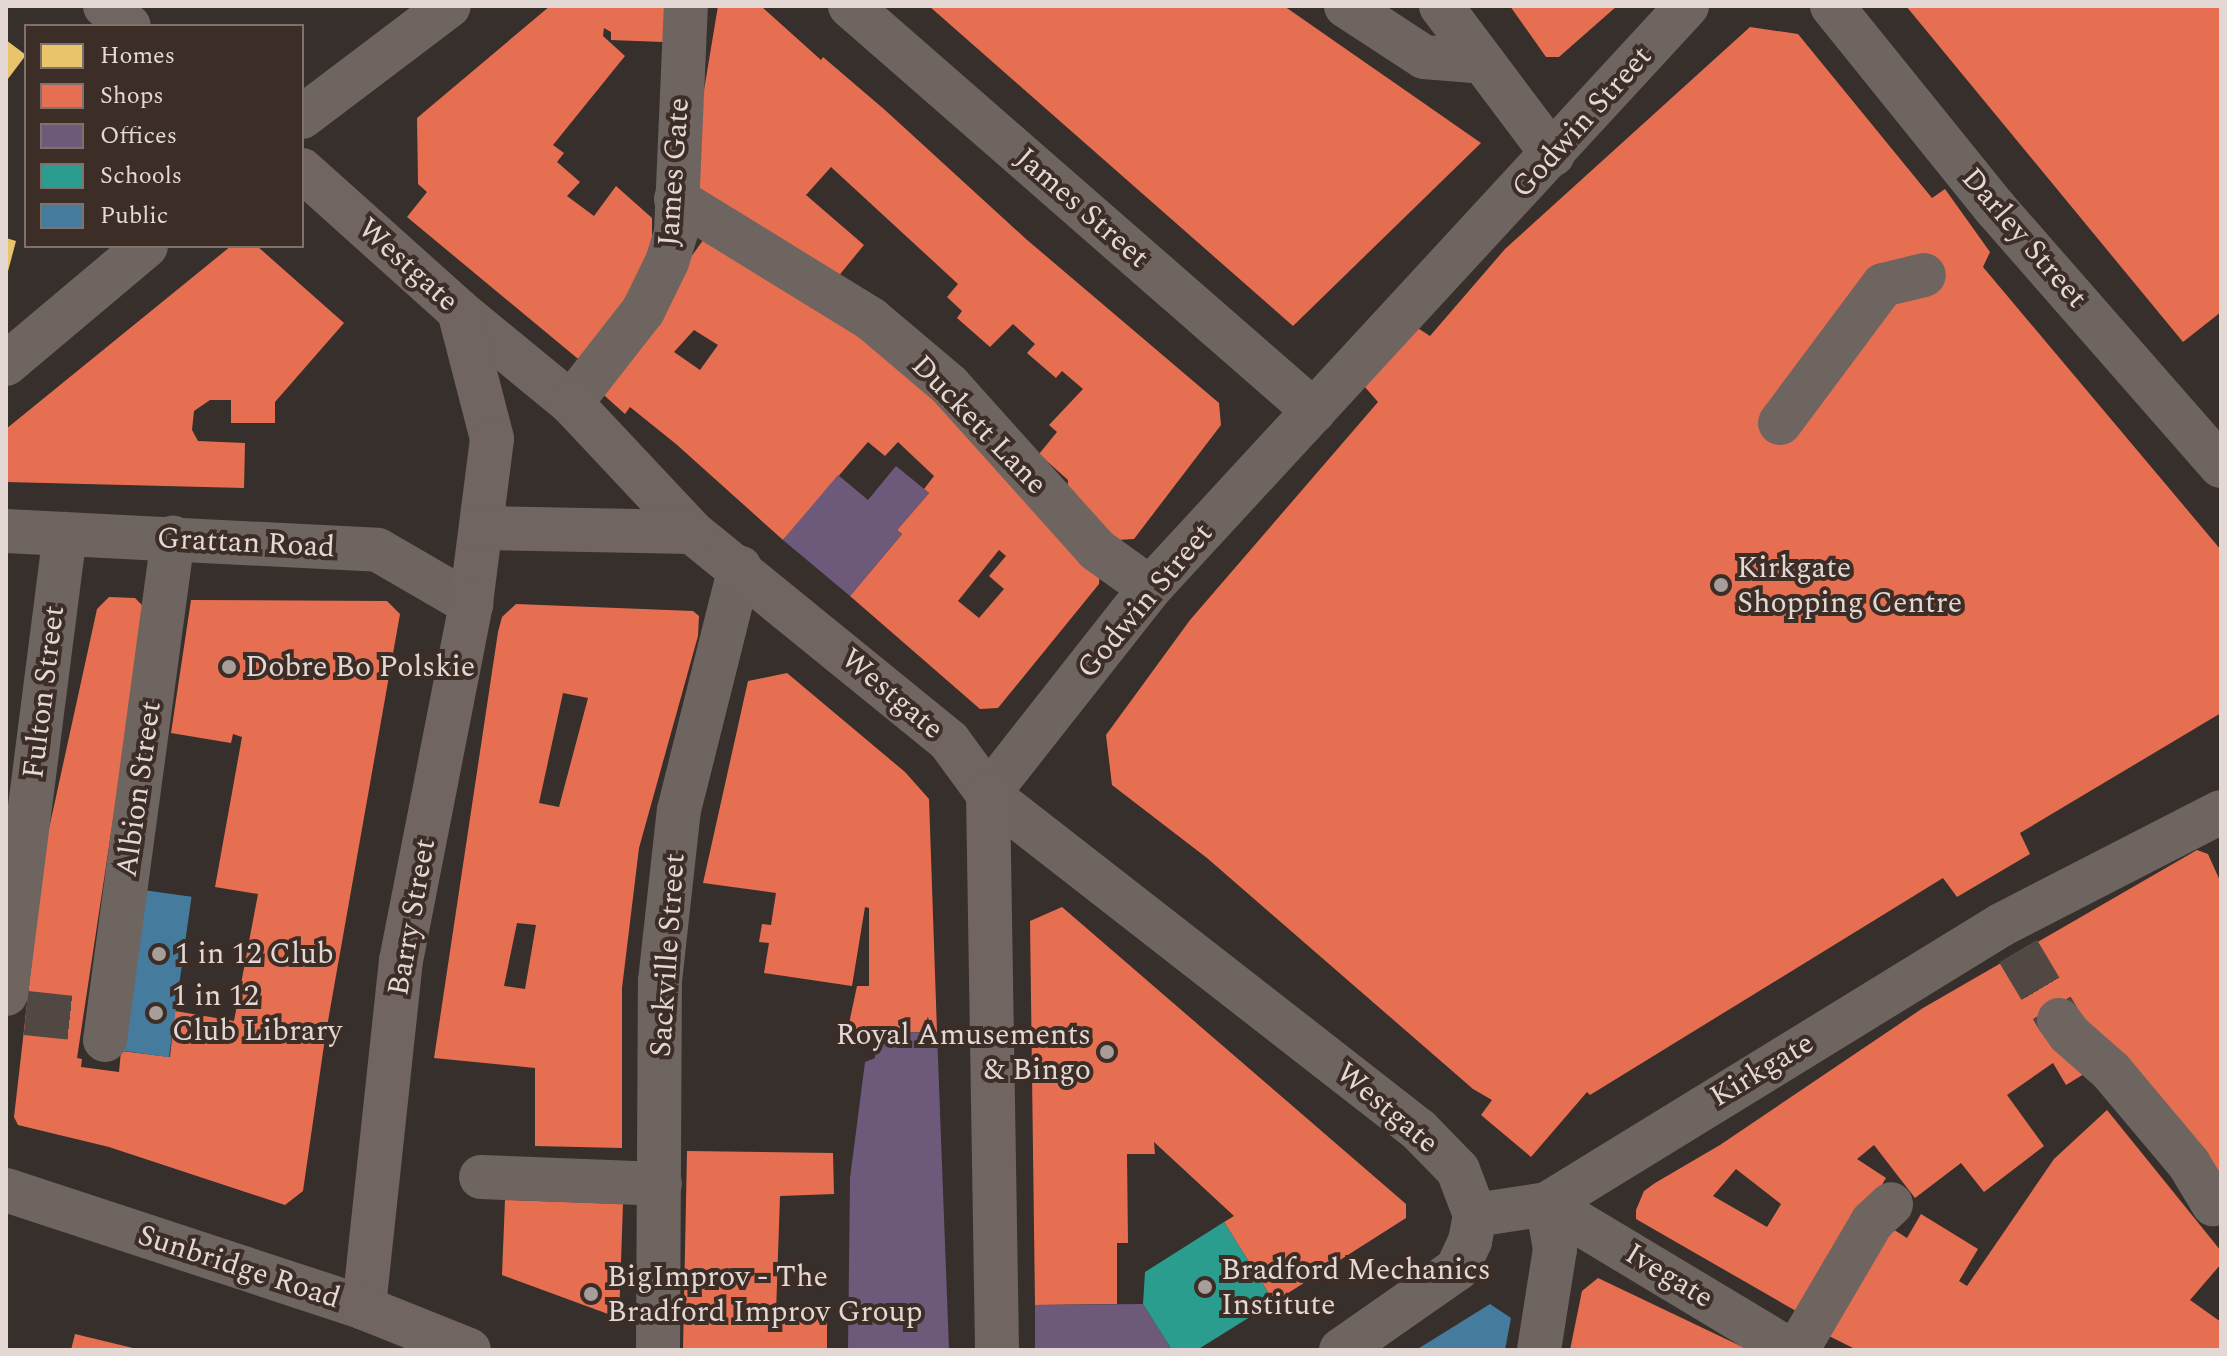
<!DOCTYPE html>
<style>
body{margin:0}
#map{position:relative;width:2227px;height:1356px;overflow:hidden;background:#372f2b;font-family:Spectral,serif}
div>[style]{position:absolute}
.homes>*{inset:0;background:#e9c46a;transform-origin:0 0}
.shops>*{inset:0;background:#e76f51}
.offices>*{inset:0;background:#6d597a}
.schools>*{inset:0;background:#2a9d8f}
.public>*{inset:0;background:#457b9d;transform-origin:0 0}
.minor-tunnel>*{height:44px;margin-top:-22px;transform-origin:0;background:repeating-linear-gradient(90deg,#514844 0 44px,transparent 0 66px)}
.minor>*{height:44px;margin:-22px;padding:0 22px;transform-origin:22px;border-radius:22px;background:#6e6561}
.major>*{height:44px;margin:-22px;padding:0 22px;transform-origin:22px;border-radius:22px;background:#706560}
.dots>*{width:22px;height:22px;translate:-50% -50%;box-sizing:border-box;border:4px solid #3c2d26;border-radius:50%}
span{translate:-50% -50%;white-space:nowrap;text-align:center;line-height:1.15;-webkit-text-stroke:8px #3c2d26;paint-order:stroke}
.street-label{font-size:30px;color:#e3d8d4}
.poi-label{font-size:30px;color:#e3d8d4}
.left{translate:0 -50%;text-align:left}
.right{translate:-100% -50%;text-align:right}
.frame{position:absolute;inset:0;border:8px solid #e3d8d4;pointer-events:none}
.legend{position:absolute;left:24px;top:24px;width:280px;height:224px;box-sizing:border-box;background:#3c2d26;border:2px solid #7f716c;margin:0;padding:10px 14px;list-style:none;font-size:24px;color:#e3d8d4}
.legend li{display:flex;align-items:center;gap:16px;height:40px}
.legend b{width:40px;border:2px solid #7f716c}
</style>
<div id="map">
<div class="homes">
<div style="left:6px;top:40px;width:25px;height:178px;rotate:37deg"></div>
<div style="clip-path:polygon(6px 238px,16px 241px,7px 275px,6px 274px)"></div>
</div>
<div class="shops">
<div style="clip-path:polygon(550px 6px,668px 6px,663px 42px,611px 40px,611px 32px,604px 28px,603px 36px,625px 56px,553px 145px,564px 153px,557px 162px,580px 182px,567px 196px,594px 216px,616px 186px,652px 218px,652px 256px,633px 297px,583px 363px,407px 217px,427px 192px,418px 184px,417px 118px)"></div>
<div style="clip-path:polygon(718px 6px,761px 6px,821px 60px,823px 57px,885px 110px,1026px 239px,1219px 403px,1221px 425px,1134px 539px,1117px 540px,1067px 495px,1068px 480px,1039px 454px,1057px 432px,1049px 425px,1083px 389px,1062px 371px,1056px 378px,1027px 353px,1035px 344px,1013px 324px,990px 347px,957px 318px,962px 311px,947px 297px,958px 284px,831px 167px,806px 195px,864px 245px,832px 284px,688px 186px)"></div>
<div style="clip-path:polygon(929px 6px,1284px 6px,1481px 143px,1293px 326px)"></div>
<div style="clip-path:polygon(1510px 6px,1617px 6px,1559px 57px,1546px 57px)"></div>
<div style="clip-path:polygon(1906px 6px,2221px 6px,2221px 312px,2183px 342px)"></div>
<div style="clip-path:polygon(1750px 27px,1798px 34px,1932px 198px,1945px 189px,1990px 252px,1983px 267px,2221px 550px,2221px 713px,2020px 833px,2030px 854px,1957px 897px,1943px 878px,1590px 1095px,1587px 1092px,1531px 1157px,1481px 1115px,1492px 1100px,1473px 1089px,1207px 858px,1112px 785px,1106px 735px,1190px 620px,1378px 402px,1364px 386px,1413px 325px,1430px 336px,1505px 249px)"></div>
<div style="clip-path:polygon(evenodd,709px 232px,785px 280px,921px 381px,1100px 567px,1099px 584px,998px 708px,980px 709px,850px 596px,902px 534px,897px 530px,929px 493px,924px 489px,934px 476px,898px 442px,885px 456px,868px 442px,783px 540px,676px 444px,630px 407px,625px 414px,596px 388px,709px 232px,694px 330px,718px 345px,700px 370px,674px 352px,694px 330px,709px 232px,999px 550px,1006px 556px,989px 576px,1004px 589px,979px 618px,958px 601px,999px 550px)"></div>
<div style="clip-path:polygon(231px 246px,257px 246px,344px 323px,275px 402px,275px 423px,231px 423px,231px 400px,210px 400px,194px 411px,192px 430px,198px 441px,245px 443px,244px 488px,6px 482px,6px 429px)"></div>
<div style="clip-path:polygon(109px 597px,135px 598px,145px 608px,77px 1058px,82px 1059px,81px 1067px,119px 1072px,121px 1051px,170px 1057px,175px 1011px,234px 1021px,258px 894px,215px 887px,242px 737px,233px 734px,231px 743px,171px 733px,191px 600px,387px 601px,400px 614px,325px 1038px,303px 1191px,285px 1205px,109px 1147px,18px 1125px,14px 1117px,45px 847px,97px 609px)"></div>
<div style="clip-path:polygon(evenodd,516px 604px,693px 611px,699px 616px,698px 636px,639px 848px,622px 988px,622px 1148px,535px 1146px,535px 1068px,434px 1058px,498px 632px,502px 617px,516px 604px,563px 693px,588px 698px,559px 807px,539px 803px,563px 693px,516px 604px,517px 923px,536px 925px,525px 989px,504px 986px,517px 923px)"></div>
<div style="clip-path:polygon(787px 673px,905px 772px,929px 799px,937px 1032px,847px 1033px,857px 986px,869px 986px,869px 908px,865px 907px,852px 986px,764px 973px,769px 943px,759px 942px,762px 924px,771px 925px,776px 893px,703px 883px,748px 681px)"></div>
<div style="clip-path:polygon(evenodd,2197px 850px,2208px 854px,2221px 883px,2221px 1179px,2110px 1041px,2068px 1016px,2084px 1074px,2066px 1085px,2053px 1063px,2007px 1095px,2044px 1146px,1984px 1192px,1961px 1163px,1915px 1198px,1874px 1145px,1857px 1159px,1886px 1178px,1803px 1315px,1636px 1219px,1636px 1210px,1644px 1191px,1655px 1183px,1720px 1145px,1923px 1008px,2197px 850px,1736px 1169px,1781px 1204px,1767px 1227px,1713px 1196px,1736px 1169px)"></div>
<div style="clip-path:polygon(1062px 907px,1406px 1204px,1406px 1218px,1274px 1302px,1224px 1222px,1234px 1216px,1154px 1142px,1155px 1154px,1127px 1154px,1128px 1243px,1117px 1243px,1117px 1304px,1035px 1305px,1030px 921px)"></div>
<div style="clip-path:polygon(2107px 1110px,2221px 1251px,2221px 1264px,2190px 1300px,2221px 1322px,2221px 1350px,1857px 1350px,1815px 1329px,1880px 1221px,1907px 1238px,1921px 1214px,1978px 1249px,1959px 1281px,1967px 1286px,2054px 1159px)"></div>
<div style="clip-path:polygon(687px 1151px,833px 1153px,834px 1194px,780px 1196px,776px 1313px,827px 1315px,827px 1350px,683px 1350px)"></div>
<div style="clip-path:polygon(505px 1200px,623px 1204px,619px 1318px,502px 1275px)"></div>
<div style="clip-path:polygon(1598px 1278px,1749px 1350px,1570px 1350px,1582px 1291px)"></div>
<div style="clip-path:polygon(75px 1334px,137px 1349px,137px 1350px,71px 1350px)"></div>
</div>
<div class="offices">
<div style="clip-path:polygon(896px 466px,929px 493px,897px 530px,902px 534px,850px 596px,783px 540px,838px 475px,868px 500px)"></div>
<div style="clip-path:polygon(937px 1032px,949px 1350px,848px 1350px,850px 1178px,865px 1062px,875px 1058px,877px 1033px)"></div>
<div style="clip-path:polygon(1143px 1304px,1172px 1350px,1035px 1350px,1035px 1305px)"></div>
</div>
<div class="schools">
<div style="clip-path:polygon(1224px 1222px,1274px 1302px,1197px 1350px,1172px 1350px,1143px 1304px,1145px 1272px)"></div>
</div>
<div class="public">
<div style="left:143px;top:890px;width:49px;height:162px;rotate:8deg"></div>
<div style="clip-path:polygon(1490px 1304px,1511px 1318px,1505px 1350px,1416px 1350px)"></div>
</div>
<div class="minor-tunnel">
<div style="left:2018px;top:951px;width:80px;rotate:59.3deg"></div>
<div style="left:26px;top:1013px;width:56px;rotate:6.1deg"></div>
</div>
<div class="minor">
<div style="left:850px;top:6px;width:616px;rotate:41.12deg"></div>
<div style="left:1346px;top:6px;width:93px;rotate:33.2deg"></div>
<div style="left:1424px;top:57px;width:59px;rotate:4.8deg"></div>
<div style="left:1441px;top:6px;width:186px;rotate:53.1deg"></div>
<div style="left:1832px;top:6px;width:260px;rotate:51.1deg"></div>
<div style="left:1995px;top:208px;width:343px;rotate:48.8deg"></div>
<div style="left:302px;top:117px;width:184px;rotate:-37.1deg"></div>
<div style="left:676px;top:199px;width:229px;rotate:31.6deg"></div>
<div style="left:871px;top:319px;width:102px;rotate:40.2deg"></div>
<div style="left:949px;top:385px;width:222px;rotate:48.1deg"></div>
<div style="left:1097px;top:550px;width:65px;rotate:35.6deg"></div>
<div style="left:6px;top:364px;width:183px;rotate:-40.1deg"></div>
<div style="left:571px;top:403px;width:117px;rotate:-52deg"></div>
<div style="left:643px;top:311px;width:55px;rotate:-63.9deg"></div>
<div style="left:667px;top:262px;width:31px;rotate:-73deg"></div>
<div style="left:676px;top:232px;width:226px;rotate:-87.5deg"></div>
<div style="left:1780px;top:423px;width:172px;rotate:-53.3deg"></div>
<div style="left:1883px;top:285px;width:42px;rotate:-13.7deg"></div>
<div style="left:6px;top:531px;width:372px;rotate:2.9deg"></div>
<div style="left:378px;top:550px;width:108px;rotate:30.1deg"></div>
<div style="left:6px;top:994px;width:464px;rotate:-82.7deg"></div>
<div style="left:2059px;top:1020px;width:17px;rotate:54deg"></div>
<div style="left:2069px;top:1034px;width:56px;rotate:41.4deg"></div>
<div style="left:2111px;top:1071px;width:121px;rotate:50deg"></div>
<div style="left:2189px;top:1164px;width:47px;rotate:59deg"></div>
<div style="left:105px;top:1040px;width:507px;rotate:-82.29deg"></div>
<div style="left:481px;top:1177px;width:179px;rotate:2.2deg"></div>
<div style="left:6px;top:1190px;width:377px;rotate:18.2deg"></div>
<div style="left:1547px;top:1204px;width:283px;rotate:31deg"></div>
<div style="left:1475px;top:1215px;width:48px;rotate:-110.7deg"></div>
<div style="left:1458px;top:1170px;width:56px;rotate:-134.3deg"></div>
<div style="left:1419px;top:1130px;width:546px;rotate:-142.06deg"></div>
<div style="left:988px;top:794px;width:262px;rotate:-51.8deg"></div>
<div style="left:1150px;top:588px;width:792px;rotate:-47.3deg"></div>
<div style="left:1475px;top:1215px;width:73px;rotate:-8.7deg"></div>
<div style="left:1547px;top:1204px;width:533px;rotate:-31.57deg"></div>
<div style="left:2001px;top:925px;width:247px;rotate:-27.2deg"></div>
<div style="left:658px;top:1350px;width:369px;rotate:-89.7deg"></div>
<div style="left:660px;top:981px;width:172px;rotate:-83.7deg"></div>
<div style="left:679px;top:810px;width:250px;rotate:-75.9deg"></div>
<div style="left:1341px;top:1350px;width:141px;rotate:-34.9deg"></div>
<div style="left:1457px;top:1269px;width:31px;rotate:-65deg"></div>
<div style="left:1470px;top:1241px;width:26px;rotate:-79deg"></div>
<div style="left:1539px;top:1350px;width:102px;rotate:-81deg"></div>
<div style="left:1555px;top:1249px;width:46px;rotate:-100.1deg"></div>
<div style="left:1797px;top:1350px;width:148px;rotate:-59.6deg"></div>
<div style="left:1872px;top:1222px;width:26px;rotate:-43deg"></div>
</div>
<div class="major">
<div style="left:105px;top:6px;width:31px;rotate:40deg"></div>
<div style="left:302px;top:170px;width:211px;rotate:41.9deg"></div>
<div style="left:459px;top:311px;width:145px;rotate:39.4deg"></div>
<div style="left:571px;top:403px;width:177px;rotate:46.8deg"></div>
<div style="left:692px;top:532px;width:331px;rotate:39.1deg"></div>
<div style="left:949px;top:741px;width:66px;rotate:53.7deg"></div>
<div style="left:988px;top:794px;width:556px;rotate:89.07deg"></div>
<div style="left:459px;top:311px;width:132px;rotate:75.5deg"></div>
<div style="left:492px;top:439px;width:166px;rotate:97.3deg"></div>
<div style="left:471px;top:604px;width:363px;rotate:101.1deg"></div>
<div style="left:401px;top:960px;width:350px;rotate:96.1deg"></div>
<div style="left:364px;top:1308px;width:113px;rotate:21.8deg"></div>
<div style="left:481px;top:528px;width:211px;rotate:1.1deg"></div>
</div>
<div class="dots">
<div style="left:1721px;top:585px;background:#a79d99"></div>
<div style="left:229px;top:667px;background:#a79d99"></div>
<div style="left:159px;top:954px;background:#a79d99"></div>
<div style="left:156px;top:1013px;background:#a79d99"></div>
<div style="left:1107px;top:1052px;background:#a79d99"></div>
<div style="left:1205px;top:1287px;background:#a79d99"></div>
<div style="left:591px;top:1294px;background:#a79d99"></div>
</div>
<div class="street-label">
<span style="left:1582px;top:122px;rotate:-48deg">Godwin Street</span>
<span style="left:674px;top:172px;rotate:-86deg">James Gate</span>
<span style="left:1082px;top:208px;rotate:41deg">James Street</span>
<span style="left:2024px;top:238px;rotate:49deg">Darley Street</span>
<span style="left:408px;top:265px;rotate:42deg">Westgate</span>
<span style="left:979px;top:425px;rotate:46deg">Duckett Lane</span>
<span style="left:246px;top:543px;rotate:3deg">Grattan Road</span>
<span style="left:1145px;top:601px;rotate:-50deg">Godwin Street</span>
<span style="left:44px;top:692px;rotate:-83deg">Fulton Street</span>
<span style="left:892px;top:694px;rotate:40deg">Westgate</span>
<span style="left:139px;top:789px;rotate:-82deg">Albion Street</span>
<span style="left:412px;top:917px;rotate:-80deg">Barry Street</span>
<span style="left:668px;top:955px;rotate:-86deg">Sackville Street</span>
<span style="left:1762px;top:1070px;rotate:-31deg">Kirkgate</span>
<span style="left:1387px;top:1108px;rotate:40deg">Westgate</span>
<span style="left:239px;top:1267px;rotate:18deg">Sunbridge Road</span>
<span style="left:1669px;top:1276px;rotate:31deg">Ivegate</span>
</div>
<div class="poi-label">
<span class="left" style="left:1737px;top:585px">Kirkgate<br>Shopping Centre</span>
<span class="left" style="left:245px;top:667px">Dobre Bo Polskie</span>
<span class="left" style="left:175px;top:954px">1 in 12 Club</span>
<span class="left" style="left:172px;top:1013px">1 in 12<br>Club Library</span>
<span class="right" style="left:1091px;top:1052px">Royal Amusements<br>&amp; Bingo</span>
<span class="left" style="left:1221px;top:1287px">Bradford Mechanics<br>Institute</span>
<span class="left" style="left:607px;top:1294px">BigImprov - The<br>Bradford Improv Group</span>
</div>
<div class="frame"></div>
<ul class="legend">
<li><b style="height:22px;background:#e9c46a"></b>Homes</li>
<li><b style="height:22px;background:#e76f51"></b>Shops</li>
<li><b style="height:22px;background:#6d597a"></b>Offices</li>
<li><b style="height:22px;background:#2a9d8f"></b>Schools</li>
<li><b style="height:22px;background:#457b9d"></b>Public</li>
</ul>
</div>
